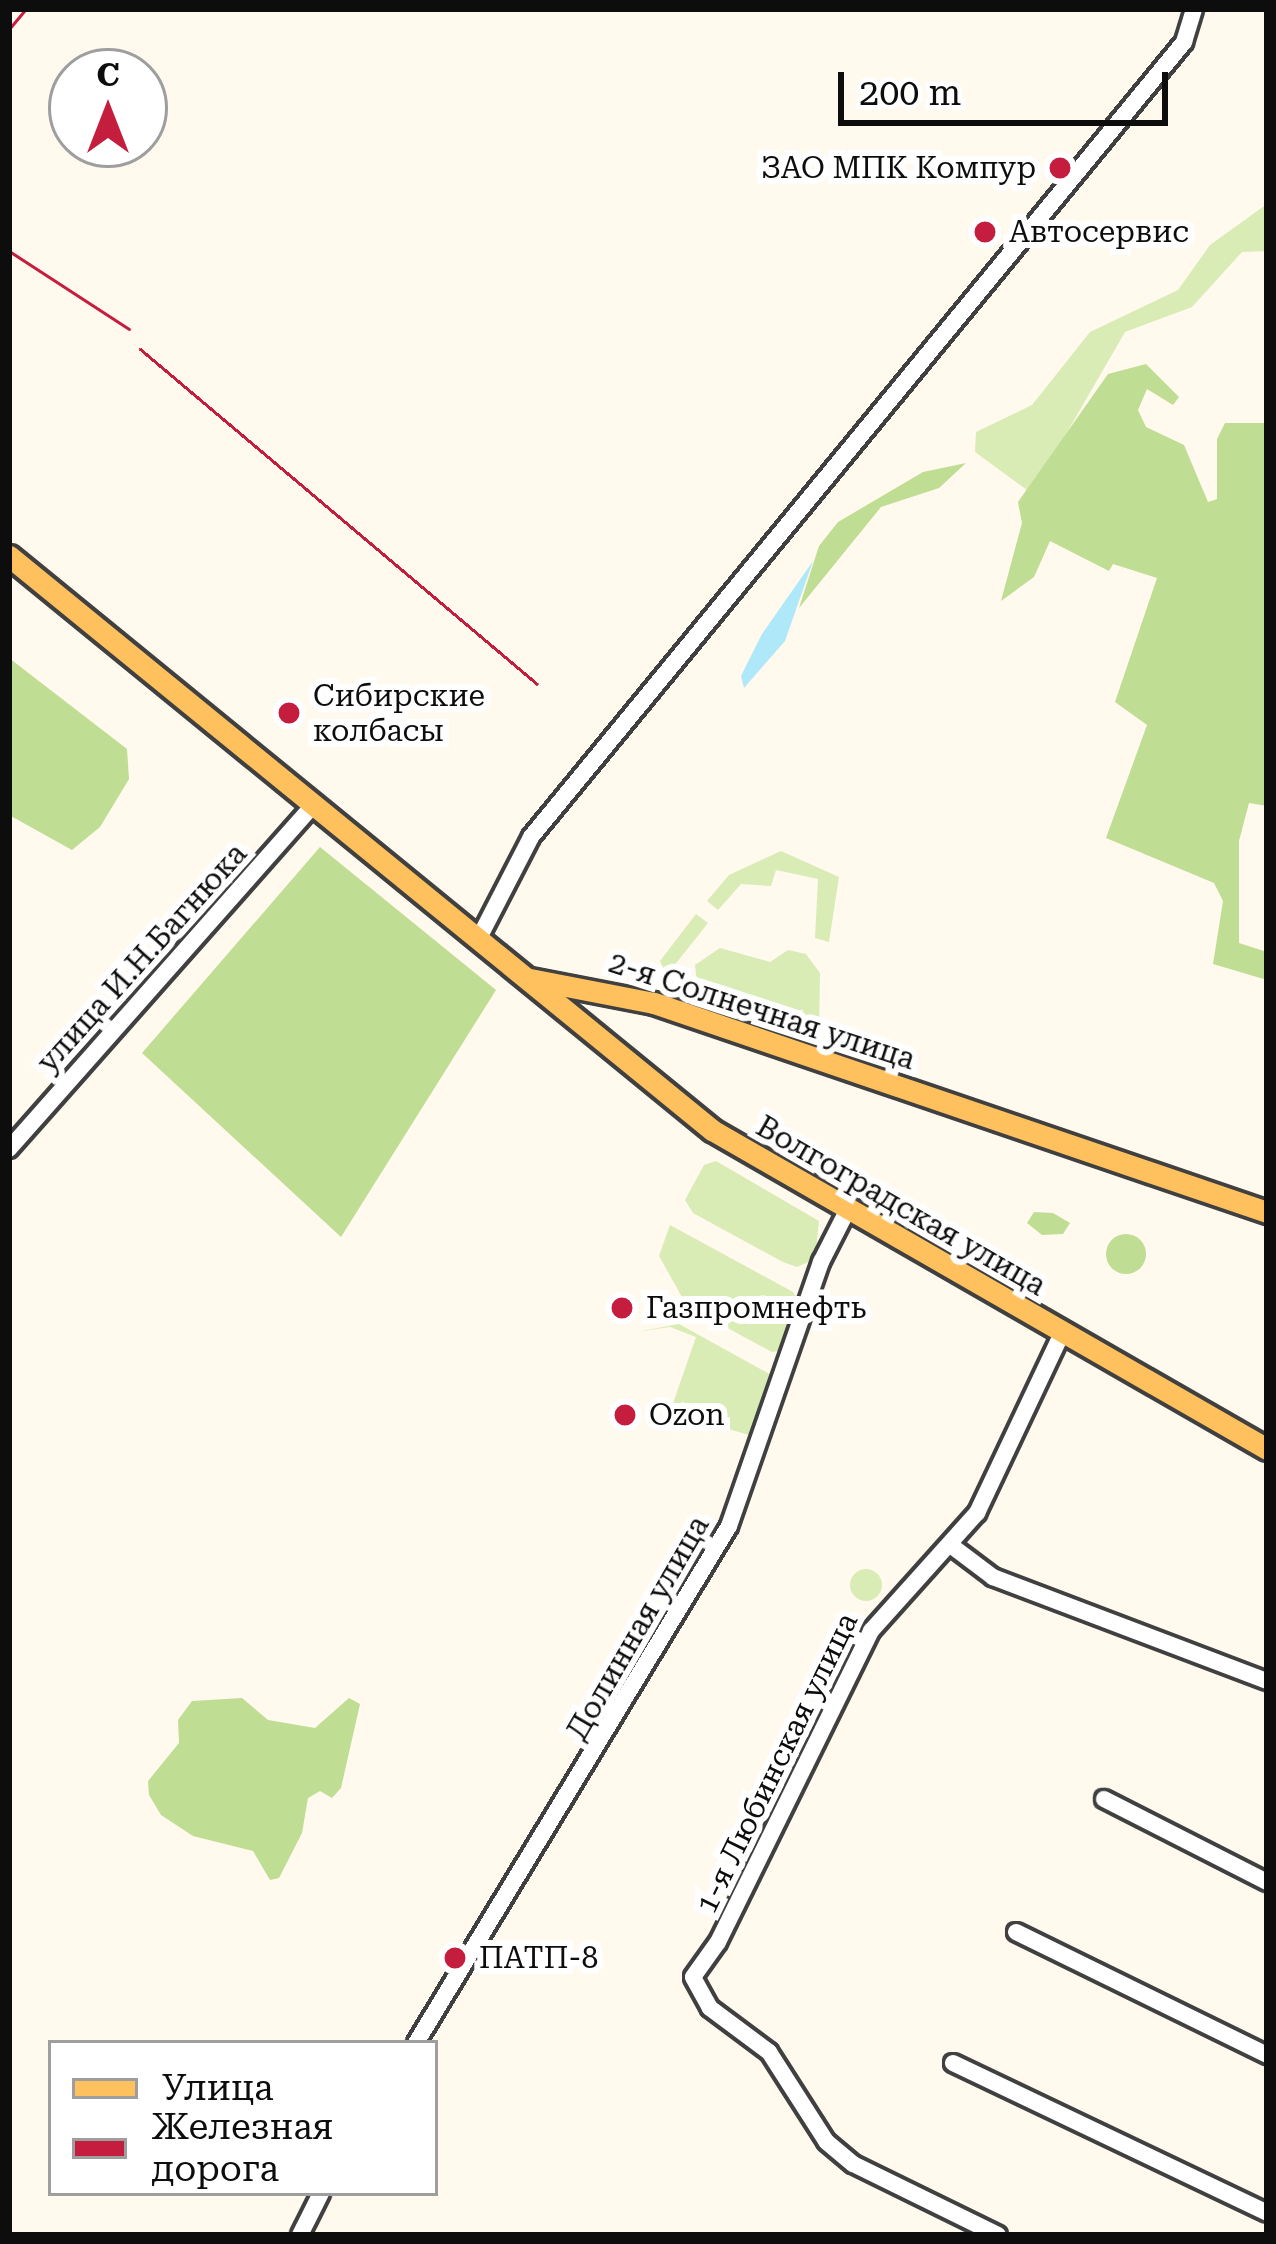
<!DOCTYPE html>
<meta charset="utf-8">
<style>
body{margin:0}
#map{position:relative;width:1276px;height:2244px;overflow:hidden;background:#fff9ee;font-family:"Roboto Serif",serif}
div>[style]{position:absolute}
.green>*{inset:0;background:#d9ecb5}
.round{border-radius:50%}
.forest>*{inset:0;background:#bfdd93}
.water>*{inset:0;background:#afe8f9}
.roads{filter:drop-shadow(3px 0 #404040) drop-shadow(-3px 0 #404040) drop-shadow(0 3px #404040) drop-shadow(0 -3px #404040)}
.minor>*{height:16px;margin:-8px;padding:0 8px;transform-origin:8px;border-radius:8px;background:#fff}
.major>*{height:21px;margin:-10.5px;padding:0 10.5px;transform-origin:10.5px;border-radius:10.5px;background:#ffc15e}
.rail>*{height:3px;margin:-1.5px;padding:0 1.5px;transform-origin:1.5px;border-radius:1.5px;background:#c51d3d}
.dots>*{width:33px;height:33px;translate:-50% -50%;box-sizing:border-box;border:6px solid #fff;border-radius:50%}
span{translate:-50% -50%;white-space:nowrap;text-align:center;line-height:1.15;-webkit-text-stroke:12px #fff;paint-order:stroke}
.poi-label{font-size:30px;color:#0d0d0d}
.right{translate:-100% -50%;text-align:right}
.left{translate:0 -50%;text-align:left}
.street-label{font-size:30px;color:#0d0d0d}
.frame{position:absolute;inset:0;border:12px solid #0d0d0d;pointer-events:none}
.legend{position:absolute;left:48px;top:2040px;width:390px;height:156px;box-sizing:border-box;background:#fff;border:3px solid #9e9e9e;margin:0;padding:15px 21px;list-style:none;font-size:36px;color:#0d0d0d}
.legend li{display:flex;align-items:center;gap:24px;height:60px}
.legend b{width:60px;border:3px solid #9e9e9e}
.north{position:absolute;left:48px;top:48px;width:120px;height:120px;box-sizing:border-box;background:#fff;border:3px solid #9e9e9e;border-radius:50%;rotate:0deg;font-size:33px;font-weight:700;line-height:48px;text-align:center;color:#0d0d0d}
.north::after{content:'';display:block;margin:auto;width:42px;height:54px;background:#c51d3d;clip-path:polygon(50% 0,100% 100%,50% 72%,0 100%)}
.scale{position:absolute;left:838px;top:72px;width:330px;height:54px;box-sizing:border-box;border:6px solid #0d0d0d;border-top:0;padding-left:15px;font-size:36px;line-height:42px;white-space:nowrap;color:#0d0d0d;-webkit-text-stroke:9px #fff;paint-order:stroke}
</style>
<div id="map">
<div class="green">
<div style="clip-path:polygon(1267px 204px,1267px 251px,1242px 252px,1192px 307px,1125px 332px,1036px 486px,1027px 490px,975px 452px,976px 432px,1032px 405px,1090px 332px,1178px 290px,1210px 245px)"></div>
<div style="clip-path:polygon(781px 851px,839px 877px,829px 942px,815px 938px,818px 879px,776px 870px,771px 886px,741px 884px,718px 910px,707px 901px,729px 875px)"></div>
<div style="clip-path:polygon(696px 914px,708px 923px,673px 967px,663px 969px,660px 961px)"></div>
<div style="clip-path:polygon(720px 948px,770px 962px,788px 950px,806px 954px,820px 973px,819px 1029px,803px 1037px,679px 996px,682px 978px,697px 982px,695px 965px)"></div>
<div style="clip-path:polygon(716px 1161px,819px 1221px,815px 1259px,797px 1267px,783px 1262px,693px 1213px,685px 1200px,704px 1165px)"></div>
<div style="clip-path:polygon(670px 1225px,793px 1292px,800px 1303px,785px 1350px,772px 1352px,687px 1306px,659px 1256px)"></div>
<div style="clip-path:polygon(679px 1324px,775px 1377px,756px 1437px,670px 1412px,696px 1337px,670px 1327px,636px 1332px)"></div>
<div class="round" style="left:850px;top:1569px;width:32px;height:32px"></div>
</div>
<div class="forest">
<div style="clip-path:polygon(1146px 364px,1179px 397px,1173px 405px,1147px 389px,1138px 410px,1146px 427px,1184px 445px,1208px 502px,1217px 499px,1217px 439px,1225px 423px,1267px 423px,1267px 806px,1249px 803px,1239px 841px,1239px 943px,1267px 952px,1267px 980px,1213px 964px,1223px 901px,1214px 883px,1106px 838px,1147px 725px,1115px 702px,1157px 578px,1113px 564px,1109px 571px,1050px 541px,1034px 577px,1001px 601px,1022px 523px,1018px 502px,1108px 374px)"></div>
<div style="clip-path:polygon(966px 463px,939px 488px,881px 507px,799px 608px,819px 546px,838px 522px,923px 472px)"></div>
<div style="clip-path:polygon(9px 658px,127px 749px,129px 779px,100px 827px,72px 850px,9px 815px)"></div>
<div style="clip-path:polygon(320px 847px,496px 990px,341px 1237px,142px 1053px)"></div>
<div style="clip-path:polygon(1034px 1212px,1053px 1213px,1070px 1223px,1063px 1234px,1042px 1235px,1027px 1223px)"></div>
<div class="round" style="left:1106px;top:1234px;width:40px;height:40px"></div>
<div style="clip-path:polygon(242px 1698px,268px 1720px,315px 1728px,349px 1698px,360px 1704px,341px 1788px,332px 1798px,320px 1791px,308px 1798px,302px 1833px,279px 1878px,270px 1880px,253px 1851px,193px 1836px,161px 1815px,149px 1795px,148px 1781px,179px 1743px,178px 1720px,192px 1701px)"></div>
</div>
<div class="water">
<div style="clip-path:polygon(813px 561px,785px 641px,744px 688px,741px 676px,762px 634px)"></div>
</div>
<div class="roads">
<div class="minor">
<div style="left:480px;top:936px;width:111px;rotate:-62.7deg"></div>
<div style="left:531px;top:837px;width:1029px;rotate:-50.6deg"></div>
<div style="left:1184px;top:42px;width:34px;rotate:-73deg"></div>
<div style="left:9px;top:1149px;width:460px;rotate:-48.5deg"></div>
<div style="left:953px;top:1547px;width:50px;rotate:36.9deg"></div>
<div style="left:993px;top:1577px;width:293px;rotate:20.8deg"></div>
<div style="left:1104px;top:1799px;width:183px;rotate:27deg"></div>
<div style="left:1016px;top:1932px;width:280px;rotate:26.1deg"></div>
<div style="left:416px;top:2043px;width:604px;rotate:-58.81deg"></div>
<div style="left:729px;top:1526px;width:280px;rotate:-70.8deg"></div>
<div style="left:821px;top:1262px;width:57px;rotate:-63deg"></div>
<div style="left:953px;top:2063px;width:348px;rotate:25.5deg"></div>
<div style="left:300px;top:2235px;width:47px;rotate:-63.4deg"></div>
<div style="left:998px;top:2235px;width:161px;rotate:-153.9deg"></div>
<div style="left:853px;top:2164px;width:35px;rotate:-140deg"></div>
<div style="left:826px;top:2141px;width:106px;rotate:-122.6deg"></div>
<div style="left:769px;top:2052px;width:74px;rotate:-143.3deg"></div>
<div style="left:710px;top:2008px;width:35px;rotate:-119deg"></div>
<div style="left:693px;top:1977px;width:43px;rotate:-54.5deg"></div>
<div style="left:718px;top:1942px;width:347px;rotate:-63.8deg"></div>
<div style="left:871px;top:1631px;width:159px;rotate:-48.1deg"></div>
<div style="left:977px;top:1513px;width:199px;rotate:-64.7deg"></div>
</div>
<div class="major">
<div style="left:9px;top:556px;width:908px;rotate:39.23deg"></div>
<div style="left:712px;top:1130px;width:640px;rotate:29.89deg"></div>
<div style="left:530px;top:979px;width:126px;rotate:11deg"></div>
<div style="left:654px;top:1003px;width:648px;rotate:18.83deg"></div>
</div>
</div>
<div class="rail">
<div style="left:9px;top:29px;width:26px;rotate:-50deg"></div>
<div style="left:9px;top:251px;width:143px;rotate:33deg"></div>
<div style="left:140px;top:349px;width:519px;rotate:40.16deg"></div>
</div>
<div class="dots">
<div style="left:1060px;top:168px;background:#c51d3d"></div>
<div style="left:985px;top:232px;background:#c51d3d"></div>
<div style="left:289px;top:713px;background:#c51d3d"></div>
<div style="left:622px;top:1308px;background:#c51d3d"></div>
<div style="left:625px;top:1415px;background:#c51d3d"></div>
<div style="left:455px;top:1958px;background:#c51d3d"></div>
</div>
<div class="poi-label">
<span class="right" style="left:1036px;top:168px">ЗАО МПК Компур</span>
<span class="left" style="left:1009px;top:232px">Автосервис</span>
<span class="left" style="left:313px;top:713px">Сибирские<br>колбасы</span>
<span class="left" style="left:646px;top:1308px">Газпромнефть</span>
<span class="left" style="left:649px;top:1415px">Ozon</span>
<span class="left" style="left:479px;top:1958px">ПАТП-8</span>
</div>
<div class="street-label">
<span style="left:142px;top:958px;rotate:-48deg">улица И.Н.Багнюка</span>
<span style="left:762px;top:1011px;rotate:18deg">2-я Солнечная улица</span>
<span style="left:901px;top:1206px;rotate:30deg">Волгоградская улица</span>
<span style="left:638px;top:1628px;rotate:-60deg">Долинная улица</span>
<span style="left:777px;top:1763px;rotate:-64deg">1-я Любинская улица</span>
</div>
<div class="frame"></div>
<ul class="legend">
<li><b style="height:15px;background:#ffc15e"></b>Улица</li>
<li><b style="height:15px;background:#c51d3d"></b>Железная дорога</li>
</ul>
<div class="north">С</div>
<div class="scale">200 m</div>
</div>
